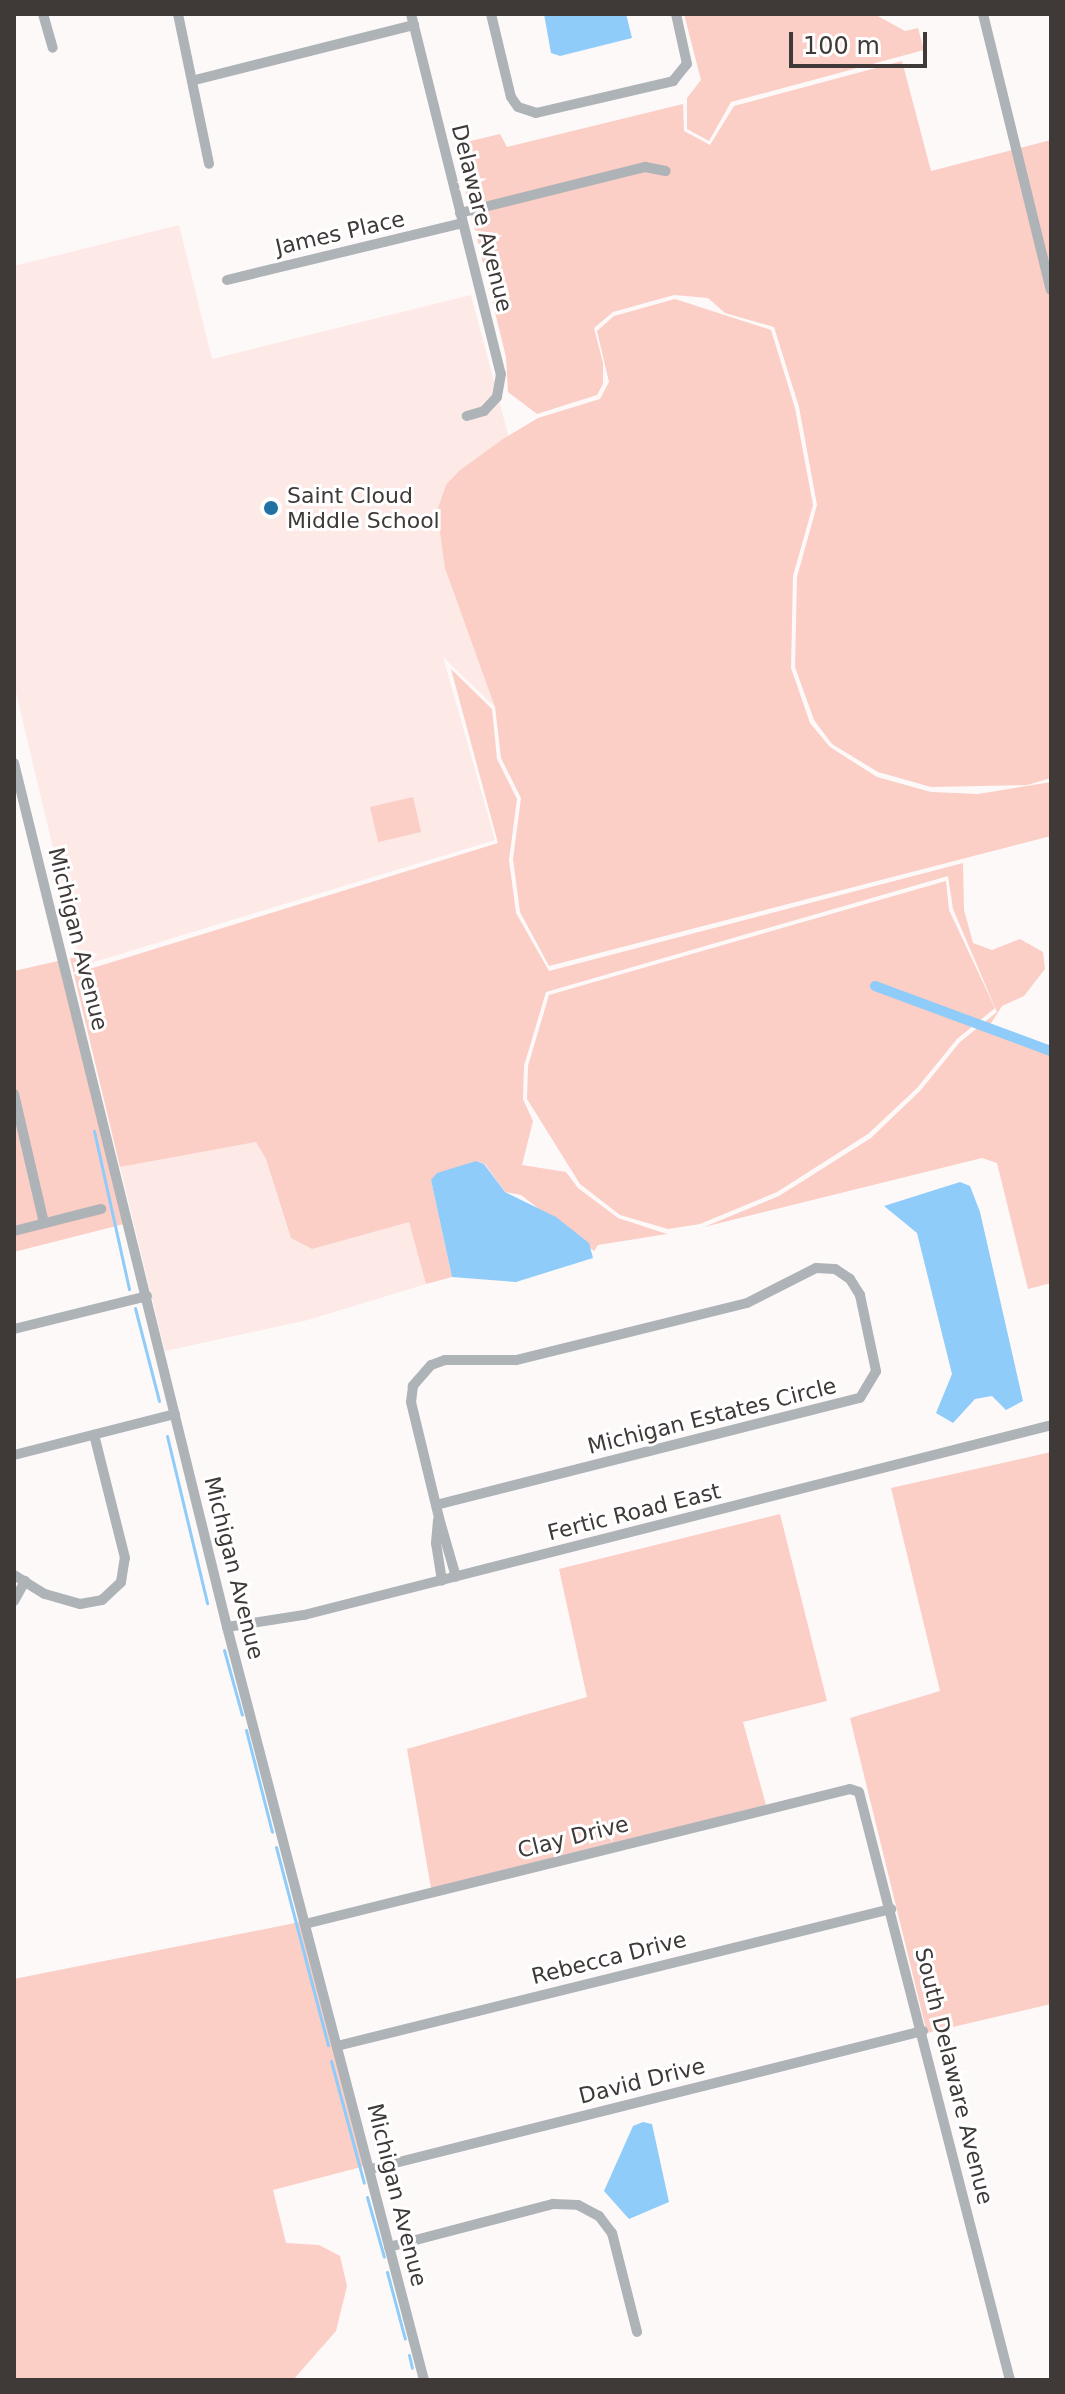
<!DOCTYPE html>
<style>
body{margin:0}
#map{position:relative;width:1065px;height:2394px;overflow:hidden;background:#fdf9f9;font-family:"DejaVu Sans",sans-serif}
div>[style]{position:absolute}
.built>*{inset:0;background:#fde9e5}
.green>*{inset:0;background:#fbcec6;transform-origin:0 0}
.water>*{inset:0;background:#8fccfa}
.stream>*{height:3px;margin:-1.5px;padding:0 1.5px;transform-origin:1.5px;border-radius:1.5px;background:#8fccfa}
.canal>*{height:10px;margin:-5px;padding:0 5px;transform-origin:5px;border-radius:5px;background:#8fccfa}
.minor>*{height:10px;margin:-5px;padding:0 5px;transform-origin:5px;border-radius:5px;background:#aeb3b7}
.dots>*{width:22px;height:22px;translate:-50% -50%;box-sizing:border-box;border:4px solid #fff;border-radius:50%}
span{translate:-50% -50%;white-space:nowrap;text-align:center;line-height:1.15;-webkit-text-stroke:6px #fff;paint-order:stroke}
.street-label{font-size:22px;color:#3f3938}
.poi-label{font-size:22px;color:#3f3938}
.left{translate:0 -50%;text-align:left}
.frame{position:absolute;inset:0;border:16px solid #3f3938;pointer-events:none}
.scale{position:absolute;left:789px;top:32px;width:138px;height:36px;box-sizing:border-box;border:4px solid #3f3938;border-top:0;padding-left:10px;font-size:24px;line-height:28px;white-space:nowrap;color:#3f3938;-webkit-text-stroke:6px #fff;paint-order:stroke}
</style>
<div id="map">
<div class="built">
<div style="clip-path:polygon(179px 225px,212px 359px,471px 295px,610px 818px,443px 657px,495px 840px,81px 966px,14px 684px,14px 266px)"></div>
<div style="clip-path:polygon(256px 1142px,266px 1159px,291px 1238px,312px 1249px,409px 1221px,426px 1284px,308px 1320px,165px 1351px,120px 1167px)"></div>
</div>
<div class="green">
<div style="clip-path:polygon(684px 14px,874px 14px,905px 31px,918px 28px,924px 50px,731px 102px,709px 141px,687px 129px,687px 98px,701px 80px)"></div>
<div style="clip-path:polygon(902px 61px,931px 171px,1051px 140px,1051px 778px,1027px 785px,931px 787px,878px 772px,832px 744px,814px 720px,795px 667px,797px 577px,817px 505px,799px 407px,774px 327px,725px 313px,708px 298px,674px 295px,613px 312px,594px 328px,603px 363px,603px 384px,597px 395px,537px 414px,508px 392px,506px 357px,454px 145px,500px 134px,507px 147px,683px 104px,684px 131px,710px 145px,734px 106px)"></div>
<div style="clip-path:polygon(675px 299px,771px 330px,795px 408px,813px 505px,793px 576px,791px 668px,810px 723px,830px 747px,877px 777px,931px 792px,978px 794px,1051px 782px,1051px 836px,549px 966px,520px 912px,513px 859px,521px 798px,501px 758px,495px 707px,445px 568px,437px 511px,446px 485px,459px 471px,503px 439px,538px 418px,600px 399px,609px 382px,597px 331px,614px 316px)"></div>
<div style="clip-path:polygon(451px 669px,492px 709px,497px 759px,517px 799px,509px 860px,516px 913px,549px 971px,963px 863px,964px 910px,973px 943px,992px 950px,1020px 939px,1043px 952px,1045px 969px,1024px 996px,1002px 1006px,988px 1028px,1051px 1053px,1051px 1283px,1028px 1289px,997px 1163px,982px 1158px,704px 1227px,779px 1196px,871px 1138px,920px 1091px,960px 1042px,997px 1012px,953px 909px,948px 876px,546px 992px,524px 1066px,523px 1099px,533px 1121px,522px 1165px,566px 1172px,578px 1188px,618px 1218px,667px 1234px,598px 1245px,594px 1251px,521px 1195px,505px 1192px,485px 1164px,476px 1161px,431px 1180px,452px 1277px,426px 1284px,409px 1222px,312px 1249px,291px 1238px,266px 1159px,256px 1142px,120px 1167px,70px 958px,75px 957px,83px 971px,498px 843px)"></div>
<div style="left:413px;top:797px;width:36px;height:44px;rotate:77deg"></div>
<div style="clip-path:polygon(946px 881px,949px 910px,995px 1008px,957px 1039px,917px 1088px,868px 1134px,777px 1192px,700px 1224px,668px 1229px,620px 1215px,580px 1184px,527px 1099px,528px 1066px,549px 995px)"></div>
<div style="clip-path:polygon(58px 961px,124px 1224px,14px 1252px,14px 971px)"></div>
<div style="clip-path:polygon(1051px 1452px,1051px 2004px,927px 2033px,850px 1718px,940px 1691px,891px 1488px)"></div>
<div style="clip-path:polygon(780px 1514px,827px 1701px,743px 1722px,766px 1805px,431px 1888px,407px 1749px,587px 1697px,559px 1569px)"></div>
<div style="clip-path:polygon(300px 1922px,365px 2166px,273px 2190px,286px 2243px,319px 2245px,340px 2256px,347px 2286px,336px 2331px,293px 2380px,14px 2380px,14px 1979px)"></div>
</div>
<div class="water">
<div style="clip-path:polygon(544px 14px,626px 14px,632px 38px,560px 56px,551px 53px)"></div>
<div style="clip-path:polygon(476px 1161px,484px 1164px,505px 1192px,556px 1217px,589px 1243px,593px 1258px,516px 1282px,452px 1277px,431px 1180px,437px 1173px)"></div>
<div style="clip-path:polygon(960px 1182px,970px 1186px,980px 1212px,1023px 1401px,1006px 1410px,992px 1396px,975px 1399px,953px 1423px,936px 1413px,952px 1374px,917px 1233px,884px 1206px)"></div>
<div style="clip-path:polygon(643px 2122px,652px 2124px,669px 2202px,629px 2219px,604px 2191px,633px 2126px)"></div>
</div>
<div class="stream">
<div style="left:94px;top:1131px;width:162px;rotate:77.5deg"></div>
<div style="left:135px;top:1308px;width:96px;rotate:75.5deg"></div>
<div style="left:167px;top:1436px;width:172px;rotate:76.5deg"></div>
<div style="left:224px;top:1650px;width:67px;rotate:74.5deg"></div>
<div style="left:246px;top:1730px;width:105px;rotate:75.7deg"></div>
<div style="left:276px;top:1847px;width:205px;rotate:75.3deg"></div>
<div style="left:331px;top:2061px;width:126px;rotate:74.9deg"></div>
<div style="left:367px;top:2197px;width:62px;rotate:74.2deg"></div>
<div style="left:387px;top:2272px;width:69px;rotate:75deg"></div>
<div style="left:409px;top:2355px;width:13px;rotate:77deg"></div>
</div>
<div class="canal">
<div style="left:875px;top:986px;width:188px;rotate:20.3deg"></div>
</div>
<div class="minor">
<div style="left:43px;top:14px;width:35px;rotate:74deg"></div>
<div style="left:178px;top:14px;width:153px;rotate:78.3deg"></div>
<div style="left:411px;top:14px;width:371px;rotate:76deg"></div>
<div style="left:501px;top:374px;width:23px;rotate:100deg"></div>
<div style="left:497px;top:397px;width:19px;rotate:133deg"></div>
<div style="left:484px;top:411px;width:18px;rotate:164deg"></div>
<div style="left:491px;top:14px;width:85px;rotate:76.5deg"></div>
<div style="left:511px;top:97px;width:12px;rotate:55deg"></div>
<div style="left:518px;top:107px;width:19px;rotate:18deg"></div>
<div style="left:536px;top:113px;width:141px;rotate:-13.1deg"></div>
<div style="left:673px;top:81px;width:22px;rotate:-51deg"></div>
<div style="left:687px;top:64px;width:51px;rotate:-102.4deg"></div>
<div style="left:983px;top:14px;width:284px;rotate:76.2deg"></div>
<div style="left:195px;top:80px;width:226px;rotate:-14.1deg"></div>
<div style="left:460px;top:213px;width:191px;rotate:-14deg"></div>
<div style="left:645px;top:167px;width:21px;rotate:11deg"></div>
<div style="left:227px;top:280px;width:242px;rotate:-13.6deg"></div>
<div style="left:14px;top:763px;width:890px;rotate:76.15deg"></div>
<div style="left:227px;top:1627px;width:778px;rotate:75.34deg"></div>
<div style="left:14px;top:1094px;width:132px;rotate:76.9deg"></div>
<div style="left:14px;top:1231px;width:90px;rotate:-14.2deg"></div>
<div style="left:14px;top:1329px;width:137px;rotate:-13.9deg"></div>
<div style="left:14px;top:1455px;width:166px;rotate:-14.3deg"></div>
<div style="left:436px;top:1505px;width:437px;rotate:-14.2deg"></div>
<div style="left:860px;top:1398px;width:31px;rotate:-59deg"></div>
<div style="left:876px;top:1371px;width:78px;rotate:-101.9deg"></div>
<div style="left:860px;top:1295px;width:19px;rotate:-122deg"></div>
<div style="left:850px;top:1279px;width:18px;rotate:-146deg"></div>
<div style="left:835px;top:1269px;width:19px;rotate:-177deg"></div>
<div style="left:816px;top:1268px;width:77px;rotate:153.1deg"></div>
<div style="left:747px;top:1303px;width:238px;rotate:166.1deg"></div>
<div style="left:516px;top:1360px;width:71px;rotate:180deg"></div>
<div style="left:445px;top:1360px;width:15px;rotate:160deg"></div>
<div style="left:431px;top:1365px;width:28px;rotate:131deg"></div>
<div style="left:413px;top:1386px;width:16px;rotate:97deg"></div>
<div style="left:411px;top:1402px;width:119px;rotate:76.4deg"></div>
<div style="left:439px;top:1518px;width:61px;rotate:73.9deg"></div>
<div style="left:438px;top:1520px;width:23px;rotate:95deg"></div>
<div style="left:436px;top:1543px;width:38px;rotate:81deg"></div>
<div style="left:14px;top:1575px;width:36px;rotate:32deg"></div>
<div style="left:45px;top:1594px;width:36px;rotate:16deg"></div>
<div style="left:80px;top:1604px;width:22px;rotate:-10deg"></div>
<div style="left:102px;top:1600px;width:26px;rotate:-43deg"></div>
<div style="left:121px;top:1582px;width:24px;rotate:-81deg"></div>
<div style="left:125px;top:1558px;width:127px;rotate:-104.1deg"></div>
<div style="left:14px;top:1601px;width:23px;rotate:-61deg"></div>
<div style="left:227px;top:1627px;width:78px;rotate:-8.9deg"></div>
<div style="left:304px;top:1615px;width:768px;rotate:-14.25deg"></div>
<div style="left:305px;top:1924px;width:561px;rotate:-13.91deg"></div>
<div style="left:850px;top:1789px;width:9px;rotate:18deg"></div>
<div style="left:859px;top:1792px;width:607px;rotate:75.6deg"></div>
<div style="left:337px;top:2046px;width:571px;rotate:-13.89deg"></div>
<div style="left:371px;top:2169px;width:569px;rotate:-14.04deg"></div>
<div style="left:389px;top:2247px;width:170px;rotate:-14.7deg"></div>
<div style="left:553px;top:2204px;width:25px;rotate:2deg"></div>
<div style="left:578px;top:2205px;width:24px;rotate:28deg"></div>
<div style="left:599px;top:2216px;width:21px;rotate:53deg"></div>
<div style="left:612px;top:2233px;width:102px;rotate:75.8deg"></div>
</div>
<div class="dots">
<div style="left:271px;top:508px;background:#2271a3"></div>
</div>
<div class="street-label">
<span style="left:482px;top:218px;rotate:76deg">Delaware Avenue</span>
<span style="left:340px;top:233px;rotate:-13deg">James Place</span>
<span style="left:78px;top:939px;rotate:76deg">Michigan Avenue</span>
<span style="left:712px;top:1416px;rotate:-14deg">Michigan Estates Circle</span>
<span style="left:634px;top:1512px;rotate:-14deg">Fertic Road East</span>
<span style="left:234px;top:1568px;rotate:76deg">Michigan Avenue</span>
<span style="left:573px;top:1837px;rotate:-14deg">Clay Drive</span>
<span style="left:609px;top:1958px;rotate:-14deg">Rebecca Drive</span>
<span style="left:954px;top:2076px;rotate:76deg">South Delaware Avenue</span>
<span style="left:642px;top:2081px;rotate:-14deg">David Drive</span>
<span style="left:397px;top:2195px;rotate:76deg">Michigan Avenue</span>
</div>
<div class="poi-label">
<span class="left" style="left:287px;top:508px">Saint Cloud<br>Middle School</span>
</div>
<div class="frame"></div>
<div class="scale">100 m</div>
</div>
